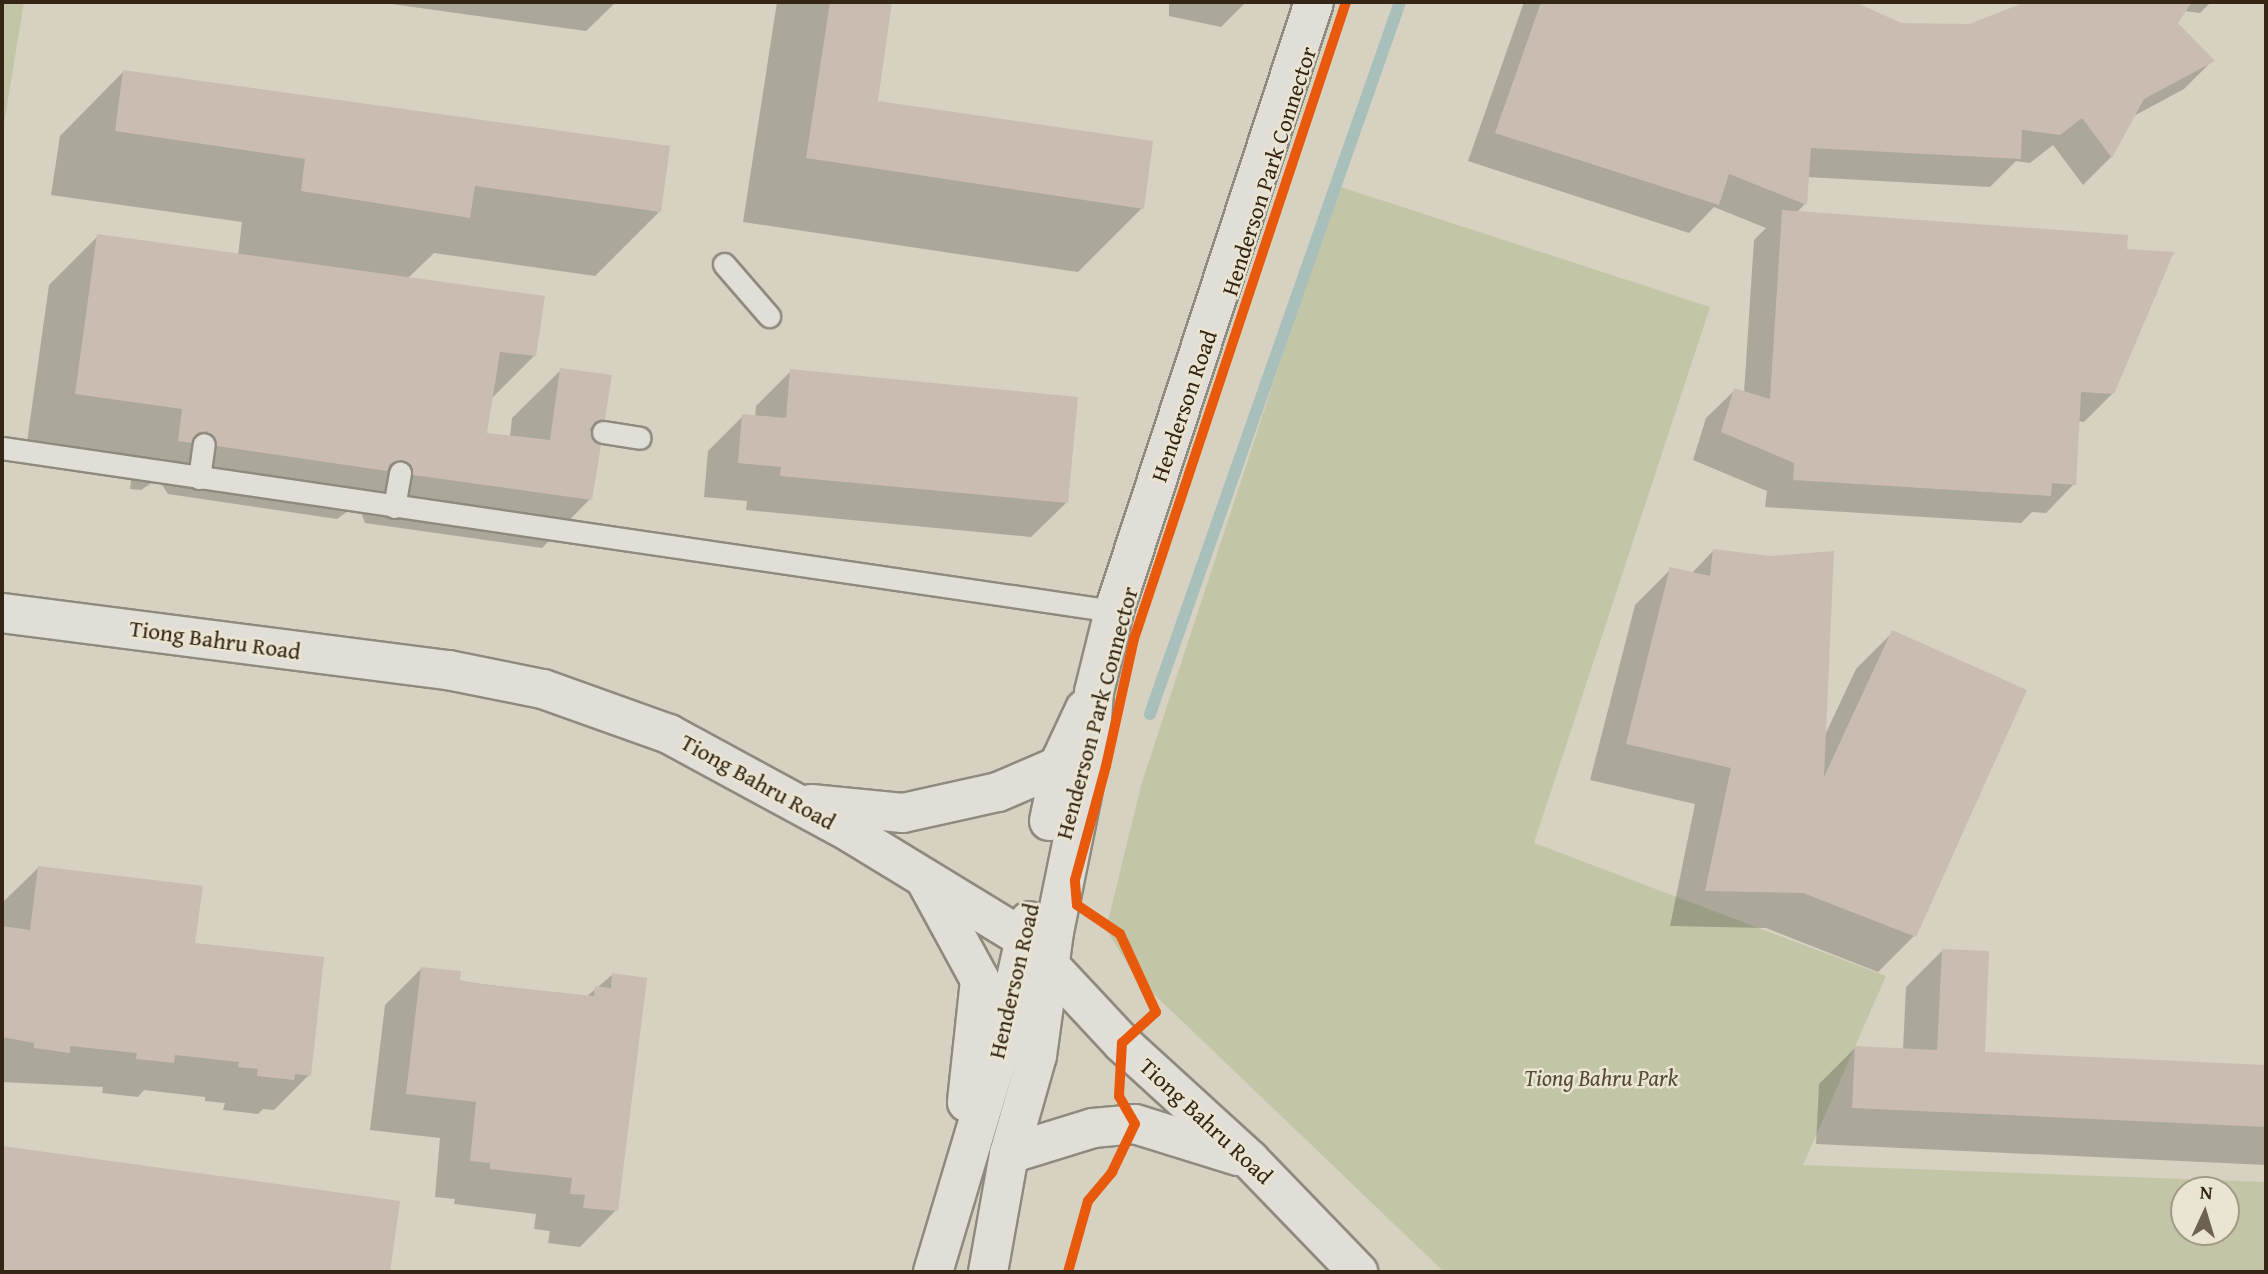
<!DOCTYPE html>
<style>
body{margin:0}
#map{position:relative;width:2268px;height:1274px;overflow:hidden;background:#d6d1c1;font-family:"Gentium Book Plus",serif}
div>[style]{position:absolute}
.green>*{inset:0;background:#c2c6a6}
.shadow>*{inset:0;background:#0003}
.stream>*{height:12px;margin:-6px;padding:0 6px;transform-origin:6px;border-radius:6px;background:#a9bfbb}
.building>*{inset:0;background:#cbbcb1}
.roads{filter:drop-shadow(2px 0 #8e8a7e) drop-shadow(-2px 0 #8e8a7e) drop-shadow(0 2px #8e8a7e) drop-shadow(0 -2px #8e8a7e)}
.lane>*{height:21px;margin:-10.5px;padding:0 10.5px;transform-origin:10.5px;border-radius:10.5px;background:#e0ded6}
.secondary>*{height:38px;margin:-19px;padding:0 19px;transform-origin:19px;border-radius:19px;background:#e0ded6}
.cycleway>*{height:10px;margin:-5px;padding:0 5px;transform-origin:5px;border-radius:5px;background:#e8590c}
span{translate:-50% -50%;white-space:nowrap;text-align:center;line-height:1.15;-webkit-text-stroke:5px #eae4d2;paint-order:stroke}
.street-label{font-size:23px;color:#352514}
.park-label{font-size:23px;color:#544b33;font-style:italic}
.frame{position:absolute;inset:0;border:4px solid #352514;pointer-events:none}
.north{position:absolute;left:2170px;top:1176px;width:70px;height:70px;box-sizing:border-box;background:#eae4d2;border:2px solid #a29886;border-radius:50%;rotate:4deg;font-size:19px;font-weight:700;line-height:28px;text-align:center;color:#352514}
.north::after{content:'';display:block;margin:auto;width:24px;height:32px;background:#6d6151;clip-path:polygon(50% 0,100% 100%,50% 72%,0 100%)}
</style>
<div id="map">
<div class="green">
<div style="clip-path:polygon(2px 2px,24px 2px,2px 136px)"></div>
<div style="clip-path:polygon(evenodd,1338px 186px,1710px 307px,1534px 843px,1886px 976px,1803px 1165px,2266px 1182px,2266px 1272px,1444px 1272px,1134px 975px,1106px 929px,1142px 782px,1338px 186px,2184px 1190px,2226px 1190px,2226px 1232px,2184px 1232px,2184px 1190px)"></div>
</div>
<div class="shadow">
<div style="clip-path:polygon(377px 2px,616px 2px,586px 31px)"></div>
<div style="clip-path:polygon(777px 2px,891px 2px,876px 102px,1142px 208px,1078px 272px,743px 222px)"></div>
<div style="clip-path:polygon(1169px 2px,1246px 2px,1221px 27px,1169px 16px)"></div>
<div style="clip-path:polygon(1524px 2px,1853px 2px,1901px 25px,1969px 25px,2030px 2px,2211px 2px,2200px 13px,2184px 11px,2176px 23px,2212px 61px,2184px 89px,2132px 117px,2111px 157px,2083px 185px,2053px 145px,2030px 163px,2016px 161px,1990px 187px,1807px 177px,1805px 204px,1797px 212px,2113px 393px,2084px 422px,2077px 421px,2074px 484px,2046px 513px,2032px 512px,2021px 523px,1765px 507px,1767px 491px,1693px 460px,1706px 418px,1735px 390px,1744px 393px,1754px 240px,1766px 228px,1714px 207px,1689px 233px,1468px 161px)"></div>
<div style="clip-path:polygon(124px 71px,659px 212px,595px 276px,434px 253px,407px 279px,535px 355px,491px 399px,485px 435px,510px 437px,512px 418px,561px 370px,603px 418px,589px 433px,590px 499px,542px 548px,365px 523px,361px 512px,352px 508px,337px 519px,168px 494px,158px 479px,141px 490px,130px 489px,134px 457px,27px 442px,49px 285px,98px 236px,238px 256px,242px 222px,51px 195px,60px 136px)"></div>
<div style="clip-path:polygon(791px 371px,1066px 503px,1031px 537px,746px 510px,747px 501px,704px 497px,708px 451px,743px 416px,755px 417px,756px 406px)"></div>
<div style="clip-path:polygon(1713px 551px,1824px 737px,1856px 669px,1892px 633px,1914px 936px,1878px 972px,1766px 928px,1670px 926px,1695px 804px,1590px 780px,1635px 605px,1671px 569px,1691px 574px)"></div>
<div style="clip-path:polygon(38px 868px,193px 945px,309px 1075px,274px 1110px,263px 1109px,258px 1114px,223px 1110px,225px 1103px,205px 1101px,205px 1097px,144px 1090px,138px 1097px,102px 1093px,103px 1087px,2px 1082px,3px 902px)"></div>
<div style="clip-path:polygon(1942px 951px,1983px 1054px,2266px 1067px,2266px 1165px,1816px 1144px,1819px 1084px,1855px 1048px,1903px 1050px,1906px 987px)"></div>
<div style="clip-path:polygon(421px 969px,458px 981px,586px 997px,612px 975px,616px 1210px,580px 1247px,548px 1243px,550px 1231px,534px 1229px,536px 1214px,454px 1204px,455px 1199px,435px 1197px,440px 1138px,370px 1130px,385px 1005px)"></div>
<div style="clip-path:polygon(2px 1148px,398px 1202px,388px 1272px,2px 1272px)"></div>
</div>
<div class="stream">
<div style="left:1150px;top:714px;width:755px;rotate:-70.65deg"></div>
</div>
<div class="building">
<div style="clip-path:polygon(830px 2px,892px 2px,878px 101px,1153px 141px,1144px 209px,806px 158px)"></div>
<div style="clip-path:polygon(1541px 2px,1855px 2px,1901px 23px,1969px 24px,2026px 2px,2192px 2px,2178px 23px,2215px 61px,2144px 99px,2112px 158px,2082px 118px,2060px 135px,2022px 130px,2021px 159px,1811px 148px,1807px 205px,1729px 174px,1719px 205px,1495px 133px)"></div>
<div style="clip-path:polygon(123px 70px,670px 146px,661px 212px,475px 186px,470px 218px,301px 191px,305px 159px,115px 131px)"></div>
<div style="clip-path:polygon(1782px 210px,2128px 235px,2127px 249px,2174px 252px,2114px 394px,2081px 392px,2076px 485px,2052px 483px,2051px 496px,1793px 480px,1794px 463px,1721px 432px,1734px 388px,1770px 399px)"></div>
<div style="clip-path:polygon(97px 234px,545px 296px,536px 356px,500px 352px,487px 433px,550px 440px,560px 368px,612px 375px,605px 419px,590px 429px,591px 437px,601px 445px,592px 500px,413px 475px,409px 463px,402px 460px,390px 464px,387px 471px,217px 446px,207px 431px,199px 432px,191px 443px,178px 441px,182px 409px,75px 394px)"></div>
<div style="clip-path:polygon(790px 369px,1078px 397px,1068px 503px,780px 476px,781px 467px,738px 463px,742px 414px,786px 418px)"></div>
<div style="clip-path:polygon(1713px 549px,1771px 556px,1834px 551px,1824px 777px,1892px 630px,2027px 690px,1916px 937px,1803px 893px,1705px 891px,1731px 768px,1626px 744px,1670px 567px,1710px 576px)"></div>
<div style="clip-path:polygon(38px 866px,203px 886px,195px 943px,324px 957px,311px 1076px,295px 1074px,294px 1080px,257px 1076px,258px 1069px,238px 1067px,239px 1062px,175px 1055px,174px 1063px,136px 1059px,137px 1053px,70px 1046px,70px 1053px,34px 1048px,34px 1043px,2px 1037px,2px 926px,30px 930px)"></div>
<div style="clip-path:polygon(1942px 949px,1989px 951px,1985px 1052px,2266px 1065px,2266px 1127px,1852px 1108px,1855px 1046px,1937px 1050px)"></div>
<div style="clip-path:polygon(421px 967px,461px 971px,460px 980px,480px 984px,594px 996px,595px 986px,611px 988px,612px 973px,647px 978px,618px 1211px,583px 1208px,585px 1195px,570px 1194px,572px 1178px,490px 1169px,490px 1163px,470px 1161px,476px 1102px,406px 1094px)"></div>
<div style="clip-path:polygon(2px 1146px,400px 1201px,390px 1272px,2px 1272px)"></div>
</div>
<div class="roads">
<div class="lane">
<div style="left:724px;top:264px;width:69px;rotate:49.1deg"></div>
<div style="left:603px;top:432px;width:37px;rotate:9deg"></div>
<div style="left:2px;top:448px;width:1124px;rotate:8.34deg"></div>
<div style="left:199px;top:478px;width:34px;rotate:-82deg"></div>
<div style="left:394px;top:507px;width:35px;rotate:-80deg"></div>
</div>
<div class="secondary">
<div style="left:2px;top:613px;width:450px;rotate:7.3deg"></div>
<div style="left:448px;top:670px;width:97px;rotate:11.3deg"></div>
<div style="left:543px;top:689px;width:134px;rotate:19.7deg"></div>
<div style="left:669px;top:734px;width:207px;rotate:28.5deg"></div>
<div style="left:851px;top:833px;width:205px;rotate:31.4deg"></div>
<div style="left:1026px;top:940px;width:141px;rotate:47deg"></div>
<div style="left:1122px;top:1043px;width:173px;rotate:42.4deg"></div>
<div style="left:1250px;top:1160px;width:156px;rotate:46deg"></div>
<div style="left:811px;top:804px;width:92px;rotate:5.6deg"></div>
<div style="left:903px;top:813px;width:97px;rotate:-12.5deg"></div>
<div style="left:998px;top:792px;width:69px;rotate:-23.2deg"></div>
<div style="left:1049px;top:821px;width:64px;rotate:-78.3deg"></div>
<div style="left:1062px;top:758px;width:54px;rotate:-64.9deg"></div>
<div style="left:926px;top:881px;width:113px;rotate:61.4deg"></div>
<div style="left:980px;top:980px;width:123px;rotate:96.1deg"></div>
<div style="left:1009px;top:1154px;width:88px;rotate:-17.2deg"></div>
<div style="left:1093px;top:1128px;width:42px;rotate:-5.4deg"></div>
<div style="left:1135px;top:1124px;width:108px;rotate:17.3deg"></div>
<div style="left:933px;top:1272px;width:237px;rotate:-73.3deg"></div>
<div style="left:1001px;top:1045px;width:127px;rotate:-77.3deg"></div>
<div style="left:988px;top:1272px;width:120px;rotate:-79.9deg"></div>
<div style="left:1009px;top:1154px;width:102px;rotate:-74.1deg"></div>
<div style="left:1037px;top:1056px;width:125px;rotate:-82.2deg"></div>
<div style="left:1054px;top:932px;width:176px;rotate:-78.5deg"></div>
<div style="left:1089px;top:760px;width:68px;rotate:-85.8deg"></div>
<div style="left:1094px;top:692px;width:83px;rotate:-76.1deg"></div>
<div style="left:1114px;top:611px;width:641px;rotate:-71.82deg"></div>
</div>
</div>
<div class="cycleway">
<div style="left:1068px;top:1272px;width:74px;rotate:-74.3deg"></div>
<div style="left:1088px;top:1201px;width:38px;rotate:-50deg"></div>
<div style="left:1112px;top:1172px;width:53px;rotate:-64.4deg"></div>
<div style="left:1135px;top:1124px;width:32px;rotate:-120deg"></div>
<div style="left:1119px;top:1096px;width:53px;rotate:-86.8deg"></div>
<div style="left:1122px;top:1043px;width:46px;rotate:-42.4deg"></div>
<div style="left:1156px;top:1012px;width:86px;rotate:-114.8deg"></div>
<div style="left:1120px;top:934px;width:52px;rotate:-146deg"></div>
<div style="left:1077px;top:905px;width:25px;rotate:-95deg"></div>
<div style="left:1075px;top:880px;width:118px;rotate:-74.8deg"></div>
<div style="left:1106px;top:766px;width:130px;rotate:-77.6deg"></div>
<div style="left:1134px;top:639px;width:671px;rotate:-71.59deg"></div>
</div>
<div class="street-label">
<span style="left:1269px;top:171px;rotate:-72deg">Henderson Park Connector</span>
<span style="left:1184px;top:406px;rotate:-71deg">Henderson Road</span>
<span style="left:215px;top:640px;rotate:8deg">Tiong Bahru Road</span>
<span style="left:1097px;top:713px;rotate:-75deg">Henderson Park Connector</span>
<span style="left:758px;top:782px;rotate:29deg">Tiong Bahru Road</span>
<span style="left:1014px;top:981px;rotate:-77deg">Henderson Road</span>
<span style="left:1206px;top:1121px;rotate:43deg">Tiong Bahru Road</span>
</div>
<div class="park-label">
<span style="left:1601px;top:1078px">Tiong Bahru Park</span>
</div>
<div class="frame"></div>
<div class="north">N</div>
</div>
